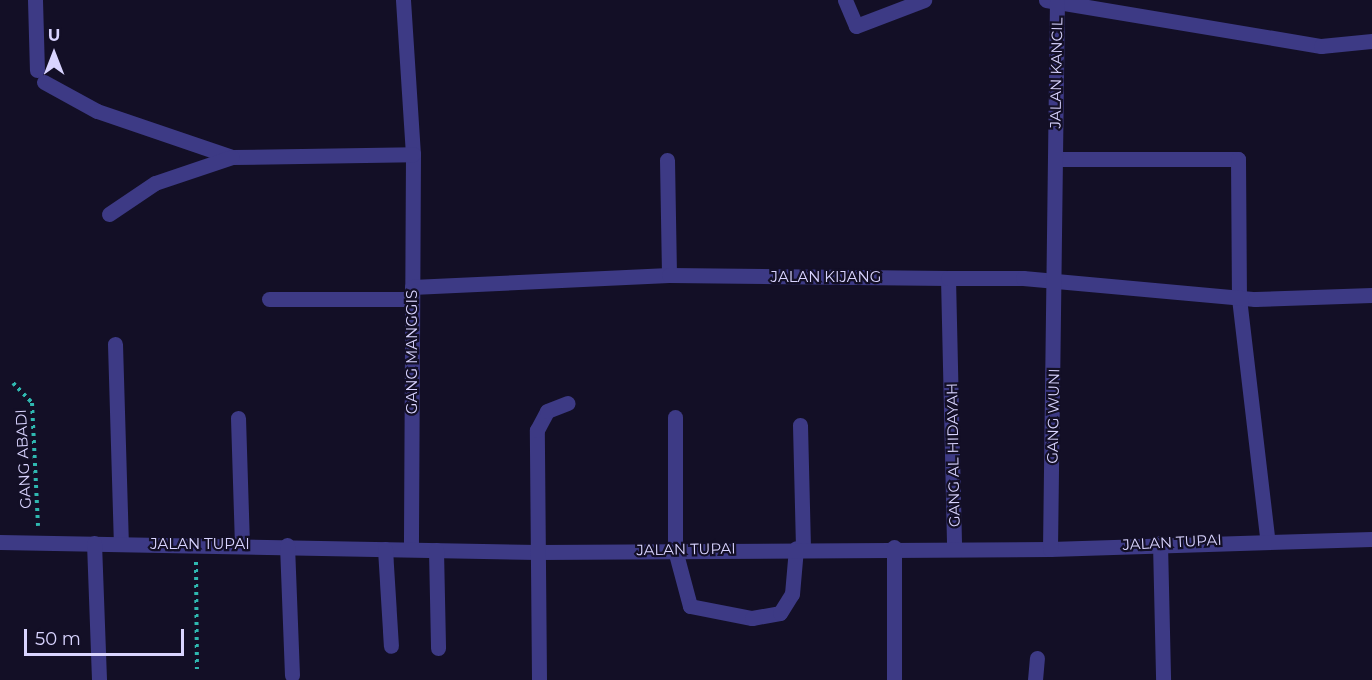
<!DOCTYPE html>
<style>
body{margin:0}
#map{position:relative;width:1372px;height:680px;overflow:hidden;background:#130f26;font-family:Montserrat,sans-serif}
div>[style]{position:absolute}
.path>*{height:4px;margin-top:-2px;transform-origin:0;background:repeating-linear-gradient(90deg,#2fb8b0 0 3px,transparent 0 7.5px)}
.minor>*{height:15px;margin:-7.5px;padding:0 7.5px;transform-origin:7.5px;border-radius:7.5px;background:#3d3a85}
span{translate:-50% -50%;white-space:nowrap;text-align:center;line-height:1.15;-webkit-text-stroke:4.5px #130f26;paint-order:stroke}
.street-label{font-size:15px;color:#d9d4ff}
.north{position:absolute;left:24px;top:24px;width:60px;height:60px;-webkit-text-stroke:4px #130f26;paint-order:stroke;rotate:0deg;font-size:16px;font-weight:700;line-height:24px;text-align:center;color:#d9d4ff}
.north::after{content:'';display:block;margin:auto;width:21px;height:27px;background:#d9d4ff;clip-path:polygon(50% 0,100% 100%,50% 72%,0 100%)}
.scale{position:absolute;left:24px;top:629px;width:160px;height:27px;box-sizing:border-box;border:3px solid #d9d4ff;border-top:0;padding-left:8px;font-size:18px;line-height:21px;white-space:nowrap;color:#d9d4ff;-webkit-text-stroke:4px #130f26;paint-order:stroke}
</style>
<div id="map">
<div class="path">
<div style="left:13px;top:383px;width:28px;rotate:46deg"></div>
<div style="left:32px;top:403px;width:123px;rotate:87.2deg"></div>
<div style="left:196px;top:562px;width:107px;rotate:89.5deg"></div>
</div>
<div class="minor">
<div style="left:35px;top:0;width:70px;rotate:88.4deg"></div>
<div style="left:403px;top:0;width:154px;rotate:86.3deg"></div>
<div style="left:413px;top:154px;width:395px;rotate:90.3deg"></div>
<div style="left:845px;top:0;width:28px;rotate:67deg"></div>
<div style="left:856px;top:26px;width:73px;rotate:-20.9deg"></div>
<div style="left:1046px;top:0;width:279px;rotate:9.5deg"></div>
<div style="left:1321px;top:46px;width:51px;rotate:-5.6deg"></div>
<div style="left:44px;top:82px;width:60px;rotate:28.7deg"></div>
<div style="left:97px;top:111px;width:143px;rotate:18.8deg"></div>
<div style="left:232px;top:157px;width:181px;rotate:-0.9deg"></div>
<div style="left:1055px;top:159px;width:183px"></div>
<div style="left:1238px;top:159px;width:139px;rotate:89.6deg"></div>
<div style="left:1239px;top:298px;width:242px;rotate:83.3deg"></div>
<div style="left:667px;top:160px;width:115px;rotate:89deg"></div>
<div style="left:109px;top:214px;width:55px;rotate:-34deg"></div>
<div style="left:155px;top:183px;width:81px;rotate:-18.7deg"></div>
<div style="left:948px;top:278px;width:271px;rotate:88.7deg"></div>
<div style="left:412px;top:287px;width:257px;rotate:-2.7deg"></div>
<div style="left:669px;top:275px;width:279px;rotate:0.6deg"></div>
<div style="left:948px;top:278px;width:75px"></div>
<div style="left:1023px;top:278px;width:233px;rotate:5.2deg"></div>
<div style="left:1255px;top:299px;width:117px;rotate:-2deg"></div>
<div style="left:269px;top:299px;width:143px"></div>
<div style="left:115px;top:344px;width:200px;rotate:88.3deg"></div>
<div style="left:675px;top:417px;width:133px;rotate:90deg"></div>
<div style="left:675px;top:550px;width:58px;rotate:75deg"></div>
<div style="left:690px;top:606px;width:63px;rotate:11deg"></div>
<div style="left:752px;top:618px;width:28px;rotate:-10deg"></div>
<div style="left:780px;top:613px;width:22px;rotate:-58deg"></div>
<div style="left:792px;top:594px;width:46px;rotate:-85deg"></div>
<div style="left:238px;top:418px;width:125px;rotate:88.2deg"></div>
<div style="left:800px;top:425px;width:122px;rotate:88.6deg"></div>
<div style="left:0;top:542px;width:537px;rotate:1.07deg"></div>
<div style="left:537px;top:552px;width:513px;rotate:-0.34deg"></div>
<div style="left:1050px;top:549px;width:322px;rotate:-1.8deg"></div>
<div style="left:94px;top:543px;width:137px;rotate:87.9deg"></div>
<div style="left:1160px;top:543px;width:137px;rotate:88.7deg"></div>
<div style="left:287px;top:545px;width:130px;rotate:87.8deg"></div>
<div style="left:894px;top:547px;width:133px;rotate:90deg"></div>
<div style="left:385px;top:549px;width:97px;rotate:86.5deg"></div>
<div style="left:1050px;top:549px;width:547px;rotate:-89.27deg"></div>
<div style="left:436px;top:550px;width:98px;rotate:88.8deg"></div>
<div style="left:539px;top:680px;width:250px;rotate:-90.5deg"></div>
<div style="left:537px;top:430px;width:21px;rotate:-62deg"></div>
<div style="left:547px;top:411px;width:22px;rotate:-21deg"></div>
<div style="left:1035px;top:680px;width:22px;rotate:-85deg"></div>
</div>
<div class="street-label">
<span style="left:1056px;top:73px;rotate:-89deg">JALAN KANCIL</span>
<span style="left:826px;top:277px">JALAN KIJANG</span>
<span style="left:412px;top:352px;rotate:-90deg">GANG MANGGIS</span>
<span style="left:1053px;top:416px;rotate:-89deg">GANG WUNI</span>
<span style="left:953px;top:455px;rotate:-91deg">GANG AL HIDAYAH</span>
<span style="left:23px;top:459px;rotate:-93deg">GANG ABADI</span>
<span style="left:1172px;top:542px;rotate:-3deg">JALAN TUPAI</span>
<span style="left:200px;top:544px">JALAN TUPAI</span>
<span style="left:686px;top:549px;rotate:-1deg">JALAN TUPAI</span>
</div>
<div class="north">U</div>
<div class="scale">50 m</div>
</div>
